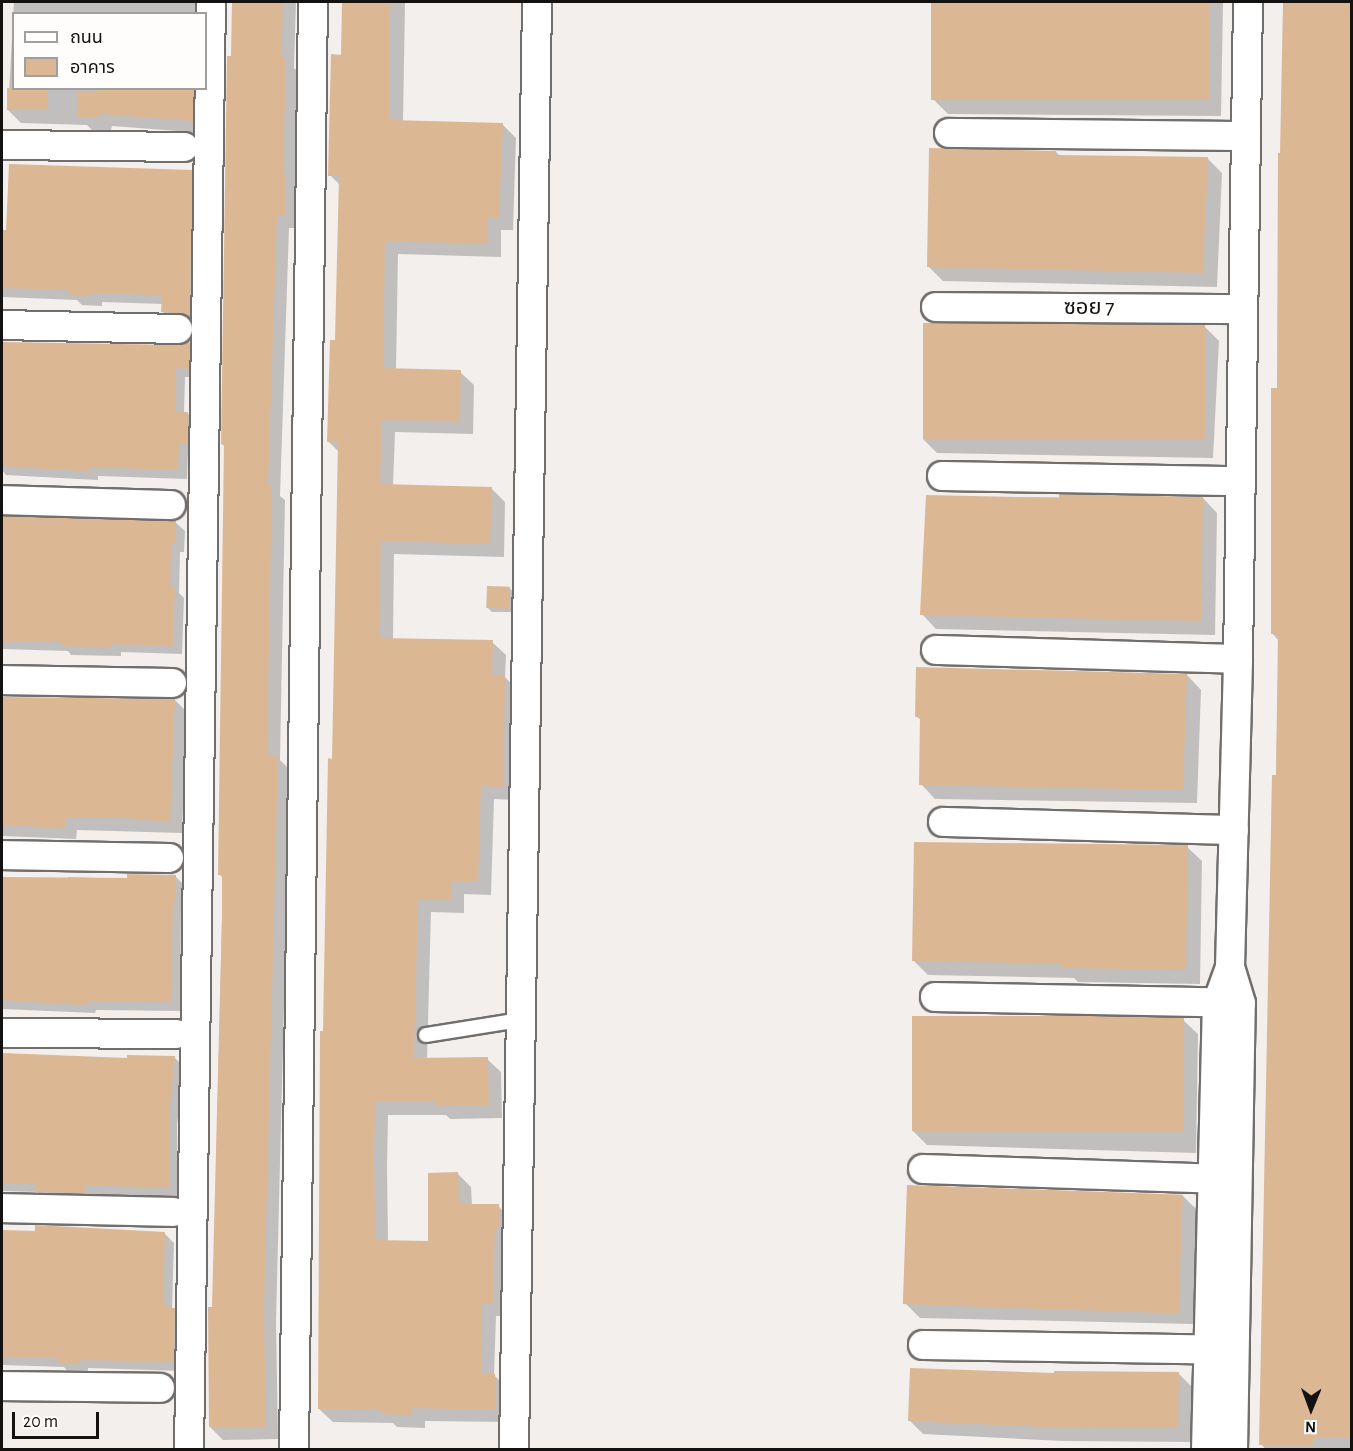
<!DOCTYPE html>
<meta charset="utf-8">
<style>
body{margin:0}
#map{position:relative;width:1353px;height:1451px;overflow:hidden;background:#f2efed;font-family:"Alegreya Sans","Noto Sans Thai",sans-serif}
div>[style]{position:absolute}
.shadow>*{inset:0;background:#0003}
.building>*{inset:0;background:#dcb794;transform-origin:0 0}
.roads{filter:drop-shadow(2px 0 #716e6c) drop-shadow(-2px 0 #716e6c) drop-shadow(0 2px #716e6c) drop-shadow(0 -2px #716e6c)}
.service>*{height:14px;margin:-7px;padding:0 7px;transform-origin:7px;border-radius:7px;background:#fff}
.minor>*{height:28px;margin:-14px;padding:0 14px;transform-origin:14px;border-radius:14px;background:#fff}
span{translate:-50% -50%;white-space:nowrap;text-align:center;line-height:1.15;-webkit-text-stroke:4.5px #fffdfb;paint-order:stroke}
.street-label{font-size:22px;color:#131211}
.frame{position:absolute;inset:0;border:3px solid #131211;pointer-events:none}
.legend{position:absolute;left:12px;top:12px;width:195px;height:78px;box-sizing:border-box;background:#fffdfb;border:2px solid #a19f9d;margin:0;padding:8px 10px;list-style:none;font-size:18px;color:#131211}
.legend li{display:flex;align-items:center;gap:12px;height:30px}
.legend b{width:30px;border:2px solid #a19f9d}
.north{position:absolute;left:1281px;top:1379px;width:60px;height:60px;-webkit-text-stroke:4px #fffdfb;paint-order:stroke;rotate:181deg;font-size:16px;font-weight:700;line-height:24px;text-align:center;color:#131211}
.north::after{content:'';display:block;margin:auto;width:21px;height:27px;background:#131211;clip-path:polygon(50% 0,100% 100%,50% 72%,0 100%)}
.scale{position:absolute;left:12px;top:1412px;width:87px;height:27px;box-sizing:border-box;border:3px solid #131211;border-top:0;padding-left:8px;font-size:18px;line-height:21px;white-space:nowrap;color:#131211;-webkit-text-stroke:4px #fffdfb;paint-order:stroke}
</style>
<div id="map">
<div class="shadow">
<div style="clip-path:polygon(14px 2px,200px 2px,200px 14px,14px 14px,14px 88px,206px 88px,205px 133px,112px 126px,111px 130px,92px 130px,87px 125px,21px 123px,8px 110px)"></div>
<div style="clip-path:polygon(234px 2px,296px 2px,294px 68px,298px 72px,295px 187px,298px 190px,297px 228px,289px 228px,280px 496px,285px 500px,280px 760px,290px 770px,276px 1321px,278px 1439px,223px 1440px,210px 1427px,223px 878px,219px 874px,225px 447px,222px 444px)"></div>
<div style="clip-path:polygon(344px 2px,405px 2px,403px 122px,502px 124px,516px 138px,513px 230px,501px 230px,501px 257px,398px 254px,396px 370px,460px 372px,474px 385px,473px 434px,395px 432px,393px 486px,491px 488px,505px 502px,504px 557px,394px 554px,393px 640px,492px 642px,506px 655px,505px 677px,518px 691px,516px 800px,494px 799px,491px 895px,464px 894px,464px 913px,431px 912px,427px 1059px,487px 1059px,501px 1072px,502px 1118px,450px 1119px,446px 1115px,388px 1115px,387px 1166px,388px 1241px,430px 1242px,458px 1174px,471px 1187px,472px 1205px,498px 1206px,512px 1219px,506px 1316px,496px 1316px,494px 1375px,508px 1389px,508px 1422px,425px 1421px,425px 1428px,397px 1427px,393px 1423px,333px 1422px,319px 1409px,324px 1032px,333px 760px,339px 452px,328px 441px,336px 342px,340px 185px,330px 175px,343px 56px)"></div>
<div style="clip-path:polygon(933px 2px,1223px 2px,1221px 116px,948px 114px,934px 100px)"></div>
<div style="clip-path:polygon(1285px 2px,1352px 2px,1352px 1450px,1266px 1450px,1261px 1444px,1279px 641px,1272px 633px)"></div>
<div style="clip-path:polygon(1056px 152px,1060px 156px,1208px 159px,1222px 173px,1217px 287px,943px 281px,929px 267px)"></div>
<div style="clip-path:polygon(191px 171px,202px 182px,200px 327px,191px 323px,173px 322px,163px 312px,163px 304px,102px 302px,102px 306px,82px 305px,77px 300px,2px 297px,2px 232px,8px 232px)"></div>
<div style="clip-path:polygon(1205px 327px,1219px 341px,1213px 458px,937px 453px,923px 439px)"></div>
<div style="clip-path:polygon(189px 342px,198px 351px,198px 377px,185px 377px,184px 414px,188px 414px,197px 423px,197px 452px,188px 452px,187px 479px,98px 476px,98px 480px,78px 479px,6px 475px,2px 470px,3px 343px,178px 347px)"></div>
<div style="clip-path:polygon(927px 497px,1203px 498px,1217px 513px,1215px 635px,936px 629px,922px 614px)"></div>
<div style="clip-path:polygon(2px 516px,175px 522px,185px 531px,184px 552px,180px 552px,179px 593px,184px 598px,182px 654px,121px 652px,121px 656px,71px 655px,68px 651px,2px 649px)"></div>
<div style="clip-path:polygon(509px 588px,514px 592px,513px 612px,492px 612px,488px 608px)"></div>
<div style="clip-path:polygon(1187px 675px,1201px 690px,1197px 803px,935px 799px,921px 784px,922px 721px,916px 716px)"></div>
<div style="clip-path:polygon(175px 700px,187px 712px,182px 833px,77px 830px,76px 839px,2px 836px,2px 762px)"></div>
<div style="clip-path:polygon(1187px 847px,1202px 861px,1200px 984px,1078px 982px,1074px 978px,928px 975px,914px 961px)"></div>
<div style="clip-path:polygon(68px 877px,129px 879px,176px 877px,185px 886px,184px 910px,181px 910px,180px 1011px,96px 1010px,95px 1013px,2px 1009px,2px 878px,68px 880px)"></div>
<div style="clip-path:polygon(1183px 1020px,1198px 1034px,1196px 1153px,927px 1145px,912px 1130px)"></div>
<div style="clip-path:polygon(2px 1055px,128px 1060px,175px 1058px,184px 1067px,177px 1125px,178px 1196px,95px 1194px,95px 1202px,47px 1201px,38px 1192px,2px 1191px)"></div>
<div style="clip-path:polygon(1182px 1195px,1197px 1210px,1193px 1324px,920px 1318px,906px 1304px)"></div>
<div style="clip-path:polygon(2px 1231px,165px 1234px,174px 1243px,172px 1309px,183px 1319px,183px 1371px,88px 1368px,88px 1372px,68px 1372px,64px 1367px,2px 1365px)"></div>
<div style="clip-path:polygon(1179px 1374px,1193px 1388px,1192px 1442px,1063px 1441px,923px 1434px,909px 1420px,1056px 1375px)"></div>
</div>
<div class="building">
<div style="clip-path:polygon(232px 2px,283px 2px,281px 58px,286px 58px,283px 175px,286px 175px,285px 216px,277px 216px,268px 485px,272px 485px,267px 756px,278px 756px,264px 1307px,266px 1427px,209px 1427px,208px 1307px,212px 1307px,222px 916px,222px 875px,218px 875px,224px 445px,221px 444px,227px 56px,231px 56px)"></div>
<div style="clip-path:polygon(342px 2px,390px 2px,390px 120px,503px 123px,499px 217px,488px 217px,488px 244px,385px 241px,383px 368px,461px 370px,460px 421px,382px 420px,380px 484px,492px 487px,490px 544px,381px 541px,379px 622px,379px 638px,493px 640px,492px 675px,505px 675px,503px 787px,481px 786px,478px 882px,451px 881px,451px 900px,418px 899px,414px 1058px,488px 1057px,489px 1105px,435px 1106px,435px 1102px,375px 1102px,374px 1151px,375px 1240px,428px 1241px,428px 1173px,458px 1172px,459px 1204px,499px 1204px,499px 1228px,495px 1228px,493px 1303px,482px 1303px,481px 1374px,495px 1374px,495px 1410px,412px 1408px,412px 1415px,382px 1414px,382px 1410px,318px 1409px,320px 1031px,323px 1031px,328px 758px,332px 759px,338px 442px,327px 442px,330px 340px,335px 340px,339px 176px,328px 176px,331px 54px,341px 55px)"></div>
<div style="left:931px;top:2px;width:278px;height:98px"></div>
<div style="clip-path:polygon(1283px 2px,1352px 2px,1352px 1438px,1314px 1437px,1313px 1445px,1259px 1445px,1272px 775px,1276px 775px,1278px 634px,1271px 634px,1271px 388px,1277px 388px,1278px 153px,1280px 153px)"></div>
<div style="left:7px;top:88px;width:41px;height:22px"></div>
<div style="clip-path:polygon(97px 88px,193px 88px,193px 121px,100px 114px,99px 118px,78px 117px,78px 92px,97px 92px)"></div>
<div style="clip-path:polygon(929px 148px,1056px 151px,1056px 155px,1208px 157px,1203px 273px,927px 267px)"></div>
<div style="clip-path:polygon(9px 164px,192px 170px,190px 318px,179px 313px,161px 312px,162px 295px,92px 293px,92px 296px,70px 296px,70px 290px,2px 288px,2px 230px,6px 230px)"></div>
<div style="left:923px;top:323px;width:282px;height:116px"></div>
<div style="clip-path:polygon(189px 340px,189px 369px,176px 368px,175px 412px,188px 412px,188px 444px,179px 443px,178px 470px,89px 467px,89px 471px,67px 470px,2px 466px,2px 342px,178px 345px)"></div>
<div style="clip-path:polygon(1059px 494px,1203px 497px,1201px 621px,920px 615px,926px 495px,1059px 498px)"></div>
<div style="clip-path:polygon(2px 516px,176px 520px,175px 543px,171px 543px,170px 587px,175px 588px,173px 646px,112px 644px,112px 647px,60px 646px,61px 642px,2px 641px)"></div>
<div style="left:487px;top:586px;width:23px;height:22px;rotate:2deg"></div>
<div style="clip-path:polygon(916px 667px,1187px 674px,1183px 790px,919px 785px,920px 717px,915px 717px)"></div>
<div style="clip-path:polygon(3px 697px,175px 699px,170px 822px,125px 818px,65px 818px,65px 828px,2px 825px)"></div>
<div style="clip-path:polygon(914px 842px,1188px 845px,1186px 970px,1062px 968px,1062px 964px,912px 961px)"></div>
<div style="clip-path:polygon(127px 874px,176px 875px,176px 901px,173px 901px,171px 1002px,87px 1001px,86px 1005px,2px 1000px,2px 877px,127px 878px)"></div>
<div style="left:912px;top:1016px;width:272px;height:115px"></div>
<div style="clip-path:polygon(2px 1053px,127px 1058px,127px 1055px,175px 1056px,169px 1115px,169px 1188px,86px 1185px,86px 1193px,36px 1192px,36px 1184px,2px 1183px)"></div>
<div style="left:907px;top:1185px;width:276px;height:119px;rotate:2deg"></div>
<div style="clip-path:polygon(35px 1225px,165px 1232px,163px 1303px,166px 1303px,166px 1308px,175px 1308px,174px 1362px,79px 1360px,79px 1364px,57px 1363px,57px 1358px,2px 1357px,2px 1230px,35px 1231px)"></div>
<div style="clip-path:polygon(910px 1368px,1054px 1373px,1054px 1371px,1179px 1372px,1178px 1428px,1048px 1427px,908px 1421px)"></div>
</div>
<div class="roads">
<div class="service">
<div style="left:426px;top:1035px;width:95px;rotate:-9.1deg"></div>
</div>
<div class="minor">
<div style="left:949px;top:133px;width:297px;rotate:0.6deg"></div>
<div style="left:2px;top:145px;width:182px;rotate:0.6deg"></div>
<div style="left:936px;top:307px;width:306px;rotate:0.4deg"></div>
<div style="left:2px;top:325px;width:176px;rotate:1.3deg"></div>
<div style="left:942px;top:476px;width:298px;rotate:1deg"></div>
<div style="left:2px;top:500px;width:169px;rotate:1.7deg"></div>
<div style="left:936px;top:650px;width:302px;rotate:1.7deg"></div>
<div style="left:2px;top:680px;width:170px;rotate:1deg"></div>
<div style="left:943px;top:822px;width:291px;rotate:1.6deg"></div>
<div style="left:2px;top:855px;width:167px;rotate:1deg"></div>
<div style="left:935px;top:997px;width:301px;rotate:1.1deg"></div>
<div style="left:2px;top:1033px;width:174px;rotate:0.3deg"></div>
<div style="left:923px;top:1169px;width:309px;rotate:1.9deg"></div>
<div style="left:2px;top:1208px;width:171px;rotate:1.3deg"></div>
<div style="left:923px;top:1345px;width:304px;rotate:0.9deg"></div>
<div style="left:2px;top:1386px;width:158px;rotate:0.7deg"></div>
<div style="left:189px;top:1450px;width:1448px;rotate:-89.13deg"></div>
<div style="left:294px;top:1450px;width:1448px;rotate:-89.25deg"></div>
<div style="left:514px;top:1450px;width:1448px;rotate:-89.09deg"></div>
<div style="left:1206px;top:1450px;width:447px;rotate:-88.6deg"></div>
<div style="left:1217px;top:1003px;width:38px;rotate:-70deg"></div>
<div style="left:1233px;top:1450px;width:447px;rotate:-89deg"></div>
<div style="left:1241px;top:1003px;width:38px;rotate:-107deg"></div>
<div style="left:1230px;top:967px;width:308px;rotate:-88.5deg"></div>
<div style="left:1238px;top:659px;width:657px;rotate:-89.13deg"></div>
</div>
</div>
<div class="street-label">
<span style="left:1089px;top:308px">ซอย 7</span>
</div>
<div class="frame"></div>
<ul class="legend">
<li><b style="height:8px;background:#fff"></b>ถนน</li>
<li><b style="height:16px;background:#dcb794"></b>อาคาร</li>
</ul>
<div class="north">N</div>
<div class="scale">20 m</div>
</div>
